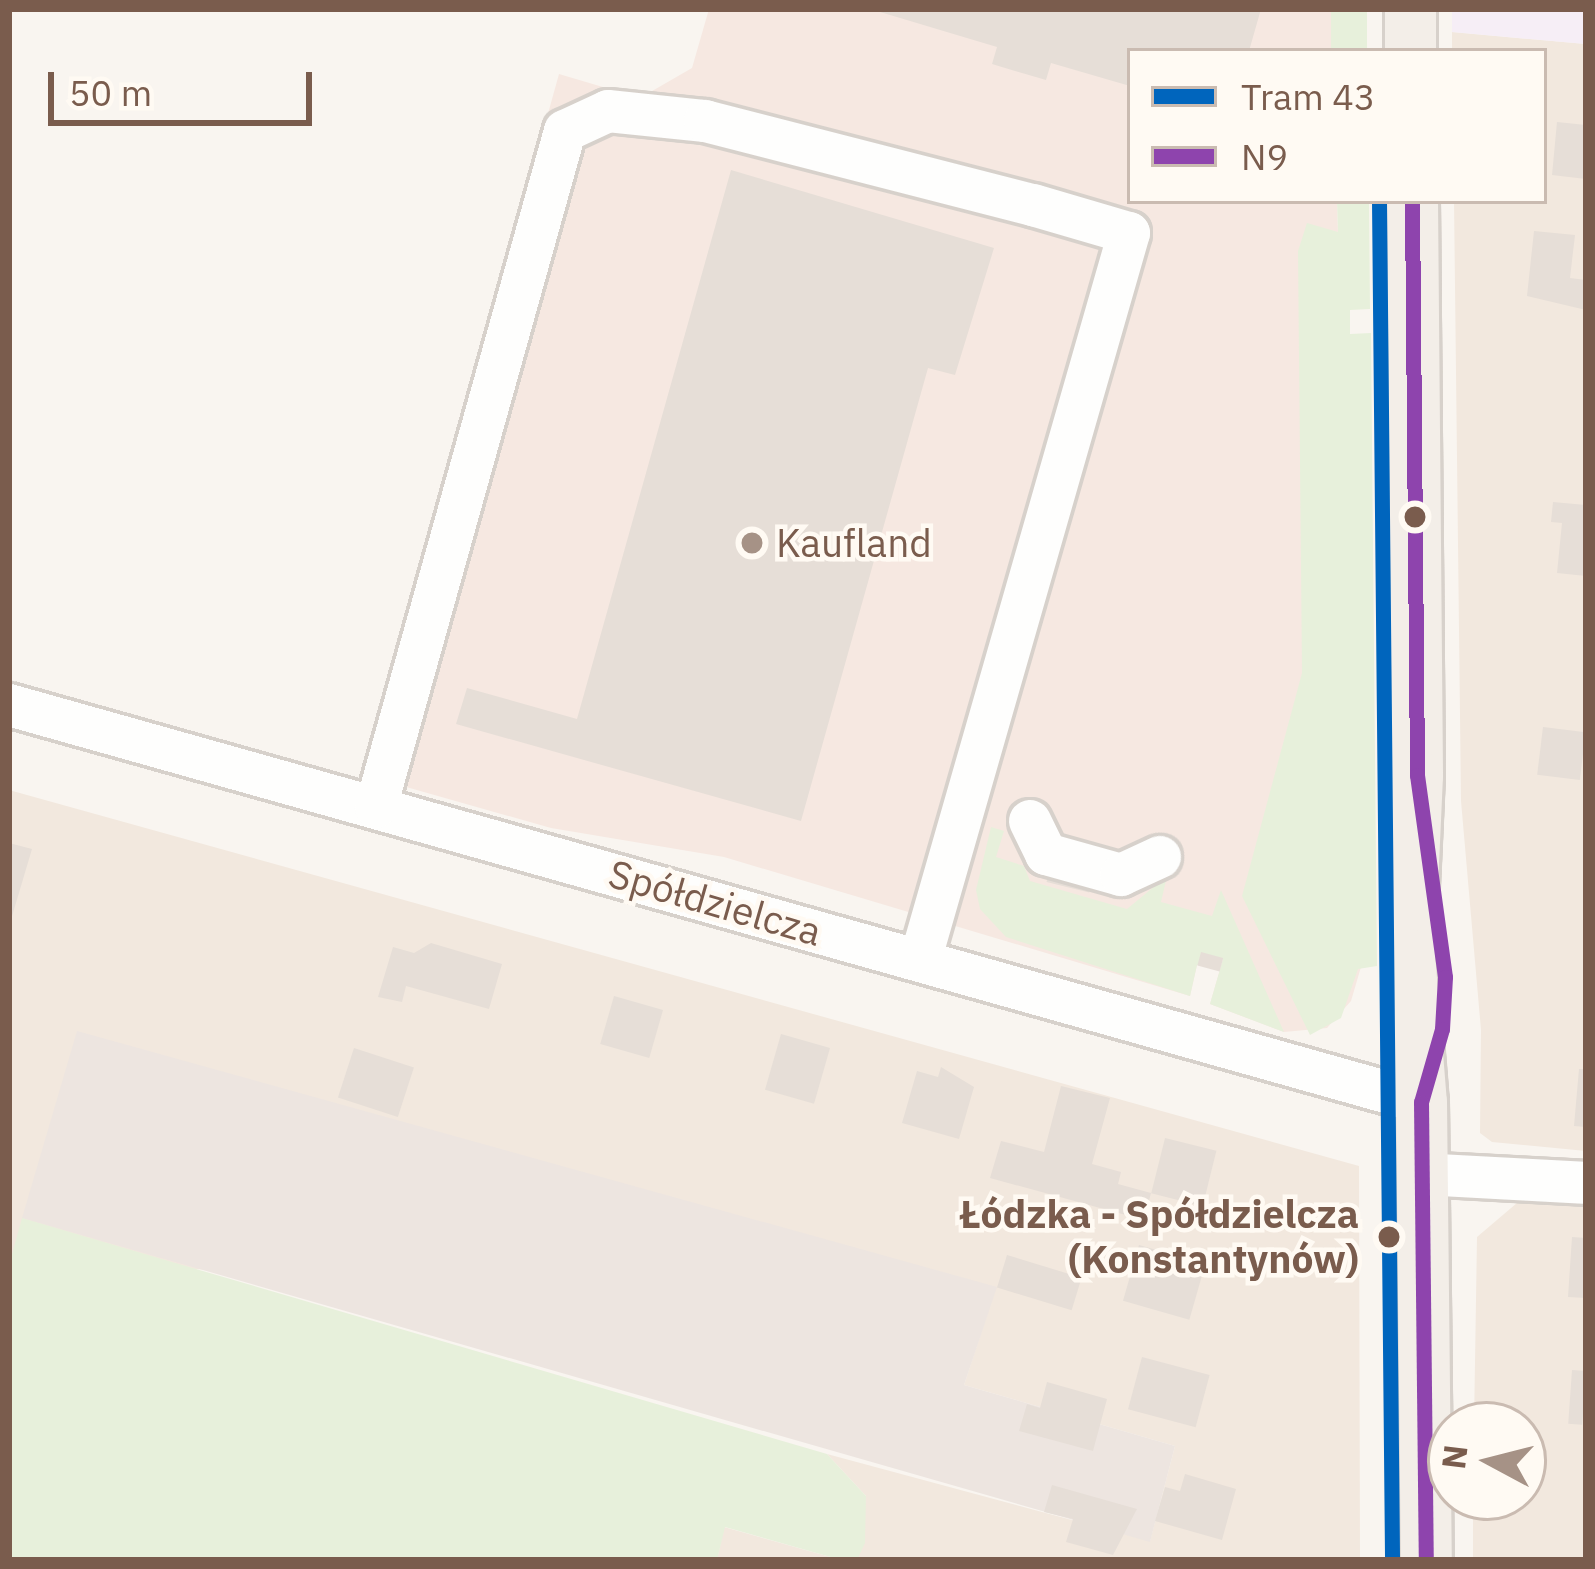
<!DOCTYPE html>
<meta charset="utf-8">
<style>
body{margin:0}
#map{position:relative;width:1595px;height:1569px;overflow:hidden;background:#f9f5f0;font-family:"IBM Plex Sans",sans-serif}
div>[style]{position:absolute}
.residential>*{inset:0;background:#f2e8de}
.commercial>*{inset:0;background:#f6e8e1}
.industrial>*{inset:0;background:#ede5e0}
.education>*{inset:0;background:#f6eef6}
.green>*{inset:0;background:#e7f0db;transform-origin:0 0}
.building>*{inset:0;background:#e6ded7;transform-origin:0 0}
.roads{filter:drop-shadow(3px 0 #d7d1cb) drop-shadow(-3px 0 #d7d1cb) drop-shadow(0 3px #d7d1cb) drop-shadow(0 -3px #d7d1cb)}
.minor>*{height:42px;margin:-21px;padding:0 21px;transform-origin:21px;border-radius:21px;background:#fefefd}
.major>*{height:51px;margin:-25.5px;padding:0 25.5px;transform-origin:25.5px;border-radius:25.5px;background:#f3eee8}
.bus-1>*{height:15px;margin:-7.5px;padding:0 7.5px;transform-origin:7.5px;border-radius:7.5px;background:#8e44ad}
.tram-1>*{height:15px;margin:-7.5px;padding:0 7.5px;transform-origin:7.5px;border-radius:7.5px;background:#0065bd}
.dots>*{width:33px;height:33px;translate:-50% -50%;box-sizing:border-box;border:6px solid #fffaf3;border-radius:50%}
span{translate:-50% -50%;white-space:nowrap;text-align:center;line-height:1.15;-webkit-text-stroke:9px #fffaf3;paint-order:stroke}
.poi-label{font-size:39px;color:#7a5c4d}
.left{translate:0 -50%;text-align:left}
.street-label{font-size:39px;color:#7a5c4d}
.stop-label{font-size:39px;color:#7a5c4d;font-weight:700}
.right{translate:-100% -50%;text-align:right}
.frame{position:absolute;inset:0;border:12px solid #7a5c4d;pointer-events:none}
.legend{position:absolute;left:1127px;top:48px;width:420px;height:156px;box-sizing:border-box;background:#fffaf3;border:3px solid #cabbb1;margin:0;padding:15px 21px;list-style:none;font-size:36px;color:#7a5c4d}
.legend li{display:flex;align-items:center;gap:24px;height:60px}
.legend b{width:60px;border:3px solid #cabbb1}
.north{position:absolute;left:1427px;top:1401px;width:120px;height:120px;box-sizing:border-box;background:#fffaf3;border:3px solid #cabbb1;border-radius:50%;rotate:277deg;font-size:33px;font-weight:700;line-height:48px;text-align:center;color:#7a5c4d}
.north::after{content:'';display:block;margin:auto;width:42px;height:54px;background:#a69286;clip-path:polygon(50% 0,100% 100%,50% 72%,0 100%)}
.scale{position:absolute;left:48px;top:72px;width:264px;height:54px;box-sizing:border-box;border:6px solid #7a5c4d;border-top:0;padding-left:15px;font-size:36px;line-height:42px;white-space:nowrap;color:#7a5c4d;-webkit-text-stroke:9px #fffaf3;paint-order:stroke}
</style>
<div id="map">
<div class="residential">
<div style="clip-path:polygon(1452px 32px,1586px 44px,1586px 1151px,1492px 1142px,1480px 1133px,1481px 1030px,1461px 801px,1454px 201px,1544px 201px,1544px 51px,1452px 51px)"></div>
<div style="clip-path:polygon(9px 790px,1359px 1166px,1360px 1560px,857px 1560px,866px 1496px,827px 1454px,1150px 1541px,1175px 1446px,964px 1385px,996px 1287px,9px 1265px)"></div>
<div style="clip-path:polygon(1524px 1197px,1586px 1203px,1586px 1560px,1473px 1560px,1473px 1497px,1523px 1497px,1523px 1425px,1474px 1425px,1477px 1237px)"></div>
<div style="clip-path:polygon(724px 1527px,841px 1560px,717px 1560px)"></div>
</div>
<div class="commercial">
<div style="clip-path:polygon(709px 9px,1331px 9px,1333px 51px,1130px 51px,1130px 201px,1337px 201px,1361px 967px,1351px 1001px,1327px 1028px,1284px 1032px,1210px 1004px,1223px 959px,1197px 965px,1190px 996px,724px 857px,551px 828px,364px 775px,559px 74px,640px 98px,692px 68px)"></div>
</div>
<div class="industrial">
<div style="clip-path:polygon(77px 1031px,997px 1287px,964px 1385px,1175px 1446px,1150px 1542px,22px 1218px)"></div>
</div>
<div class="education">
<div style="clip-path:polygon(1452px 9px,1586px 9px,1586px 44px,1452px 32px)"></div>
</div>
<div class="green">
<div style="left:1331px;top:9px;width:36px;height:42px"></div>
<div style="clip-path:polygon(1337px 201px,1369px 201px,1370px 309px,1350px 310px,1350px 334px,1371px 333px,1377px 966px,1358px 969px,1341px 1018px,1310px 1035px,1242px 896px,1302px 673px,1298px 251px,1307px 223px,1338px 232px)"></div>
<div style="clip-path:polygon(991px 827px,1004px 831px,996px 857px,1024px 866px,1030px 881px,1127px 909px,1167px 876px,1161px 902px,1212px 916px,1221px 890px,1284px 1032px,1210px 1004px,1223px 959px,1197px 965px,1190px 996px,1006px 937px,980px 909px,976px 890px)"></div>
<div style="clip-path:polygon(22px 1218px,827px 1454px,866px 1496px,865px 1543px,857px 1560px,841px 1560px,725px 1527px,717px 1560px,9px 1560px,9px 1265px)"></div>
</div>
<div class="building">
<div style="clip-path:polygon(870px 9px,1261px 9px,1249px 51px,1130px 51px,1130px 86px,1051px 63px,1046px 80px,1015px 71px,992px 64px,997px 47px)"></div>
<div style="clip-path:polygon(1557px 122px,1586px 125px,1586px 179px,1552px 175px)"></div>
<div style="clip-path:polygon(731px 170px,994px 248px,955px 375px,928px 368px,801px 821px,456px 724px,467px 688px,577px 719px)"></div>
<div style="clip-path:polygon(1534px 231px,1575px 235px,1570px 278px,1586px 280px,1586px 310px,1527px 296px)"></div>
<div style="clip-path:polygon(1553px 502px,1586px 505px,1586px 576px,1557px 573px,1562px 523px,1551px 522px)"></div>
<div style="left:1543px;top:727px;width:43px;height:48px;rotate:7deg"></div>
<div style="clip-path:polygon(9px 843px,32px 849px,10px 923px,9px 922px)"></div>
<div style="left:1055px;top:848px;width:44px;height:35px;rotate:14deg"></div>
<div style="clip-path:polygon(431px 943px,502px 964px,489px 1009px,406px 986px,402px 1002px,378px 997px,393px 947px,414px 953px)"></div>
<div style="left:1201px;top:952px;width:23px;height:14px;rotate:15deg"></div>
<div style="left:614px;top:996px;width:51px;height:50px;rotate:16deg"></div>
<div style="left:781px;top:1034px;width:51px;height:58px;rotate:16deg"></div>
<div style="left:354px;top:1048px;width:63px;height:52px;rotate:18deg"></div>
<div style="clip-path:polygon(941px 1067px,974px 1087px,959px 1139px,902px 1123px,917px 1071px,938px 1077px)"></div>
<div style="clip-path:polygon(1579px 1069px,1586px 1069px,1586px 1127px,1574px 1126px)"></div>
<div style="clip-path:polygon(1061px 1086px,1110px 1098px,1092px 1164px,1121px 1172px,1118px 1184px,1151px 1193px,1144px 1220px,990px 1178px,1001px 1141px,1044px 1152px)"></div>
<div style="left:1165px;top:1138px;width:53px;height:57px;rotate:14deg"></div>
<div style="clip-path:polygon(1572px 1237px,1586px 1238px,1586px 1298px,1568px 1297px)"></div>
<div style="left:1139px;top:1245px;width:69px;height:58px;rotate:16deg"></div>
<div style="left:1007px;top:1255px;width:78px;height:34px;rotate:17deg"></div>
<div style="left:1142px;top:1357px;width:70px;height:54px;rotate:15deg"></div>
<div style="left:1572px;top:1370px;width:14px;height:54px;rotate:4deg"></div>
<div style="clip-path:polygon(1047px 1382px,1107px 1399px,1093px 1451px,1019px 1431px,1027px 1404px,1040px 1408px)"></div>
<div style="clip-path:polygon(1185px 1474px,1236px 1489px,1222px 1540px,1155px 1521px,1165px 1487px,1180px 1491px)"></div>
<div style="clip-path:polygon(1052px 1485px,1137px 1509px,1113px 1555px,1066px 1542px,1073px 1519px,1044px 1512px)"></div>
</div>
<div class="roads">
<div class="minor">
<div style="left:9px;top:705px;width:1467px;rotate:15.7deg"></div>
<div style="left:376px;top:807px;width:702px;rotate:-74.38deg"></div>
<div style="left:565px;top:131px;width:47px;rotate:-24.9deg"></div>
<div style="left:608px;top:111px;width:98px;rotate:5.9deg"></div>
<div style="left:705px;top:121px;width:339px;rotate:14.4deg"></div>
<div style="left:1033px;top:205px;width:100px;rotate:16.3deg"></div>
<div style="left:1129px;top:233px;width:757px;rotate:106.02deg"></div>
<div style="left:1030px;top:821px;width:37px;rotate:64deg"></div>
<div style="left:1046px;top:854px;width:78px;rotate:15.6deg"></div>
<div style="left:1121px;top:875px;width:43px;rotate:-24.8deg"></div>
<div style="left:1421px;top:1174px;width:165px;rotate:3.1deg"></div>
</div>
<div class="major">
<div style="left:1410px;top:9px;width:42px;rotate:90deg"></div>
<div style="left:1412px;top:201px;width:574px;rotate:89.5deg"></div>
<div style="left:1417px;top:775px;width:179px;rotate:92.6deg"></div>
<div style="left:1409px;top:954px;width:148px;rotate:85.4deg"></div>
<div style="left:1421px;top:1102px;width:458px;rotate:89.4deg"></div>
</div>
</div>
<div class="bus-1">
<div style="left:1412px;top:201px;width:574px;rotate:89.5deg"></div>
<div style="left:1417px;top:775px;width:204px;rotate:82.1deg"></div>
<div style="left:1445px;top:977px;width:52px;rotate:93.3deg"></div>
<div style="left:1442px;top:1029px;width:76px;rotate:106deg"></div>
<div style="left:1421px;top:1102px;width:458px;rotate:89.4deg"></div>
</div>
<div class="tram-1">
<div style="left:1379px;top:201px;width:1359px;rotate:89.45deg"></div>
</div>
<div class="dots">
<div style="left:1415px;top:517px;background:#7a5c4d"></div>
<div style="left:752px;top:543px;background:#a69286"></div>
<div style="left:1389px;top:1237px;background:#7a5c4d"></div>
</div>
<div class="poi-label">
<span class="left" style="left:776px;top:543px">Kaufland</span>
</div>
<div class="street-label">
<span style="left:715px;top:903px;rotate:16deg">Spółdzielcza</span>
</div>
<div class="stop-label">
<span class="right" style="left:1359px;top:1237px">Łódzka - Spółdzielcza<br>(Konstantynów)</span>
</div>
<div class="frame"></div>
<ul class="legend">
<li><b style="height:15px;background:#0065bd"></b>Tram 43</li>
<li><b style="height:15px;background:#8e44ad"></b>N9</li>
</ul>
<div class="north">N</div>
<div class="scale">50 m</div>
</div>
